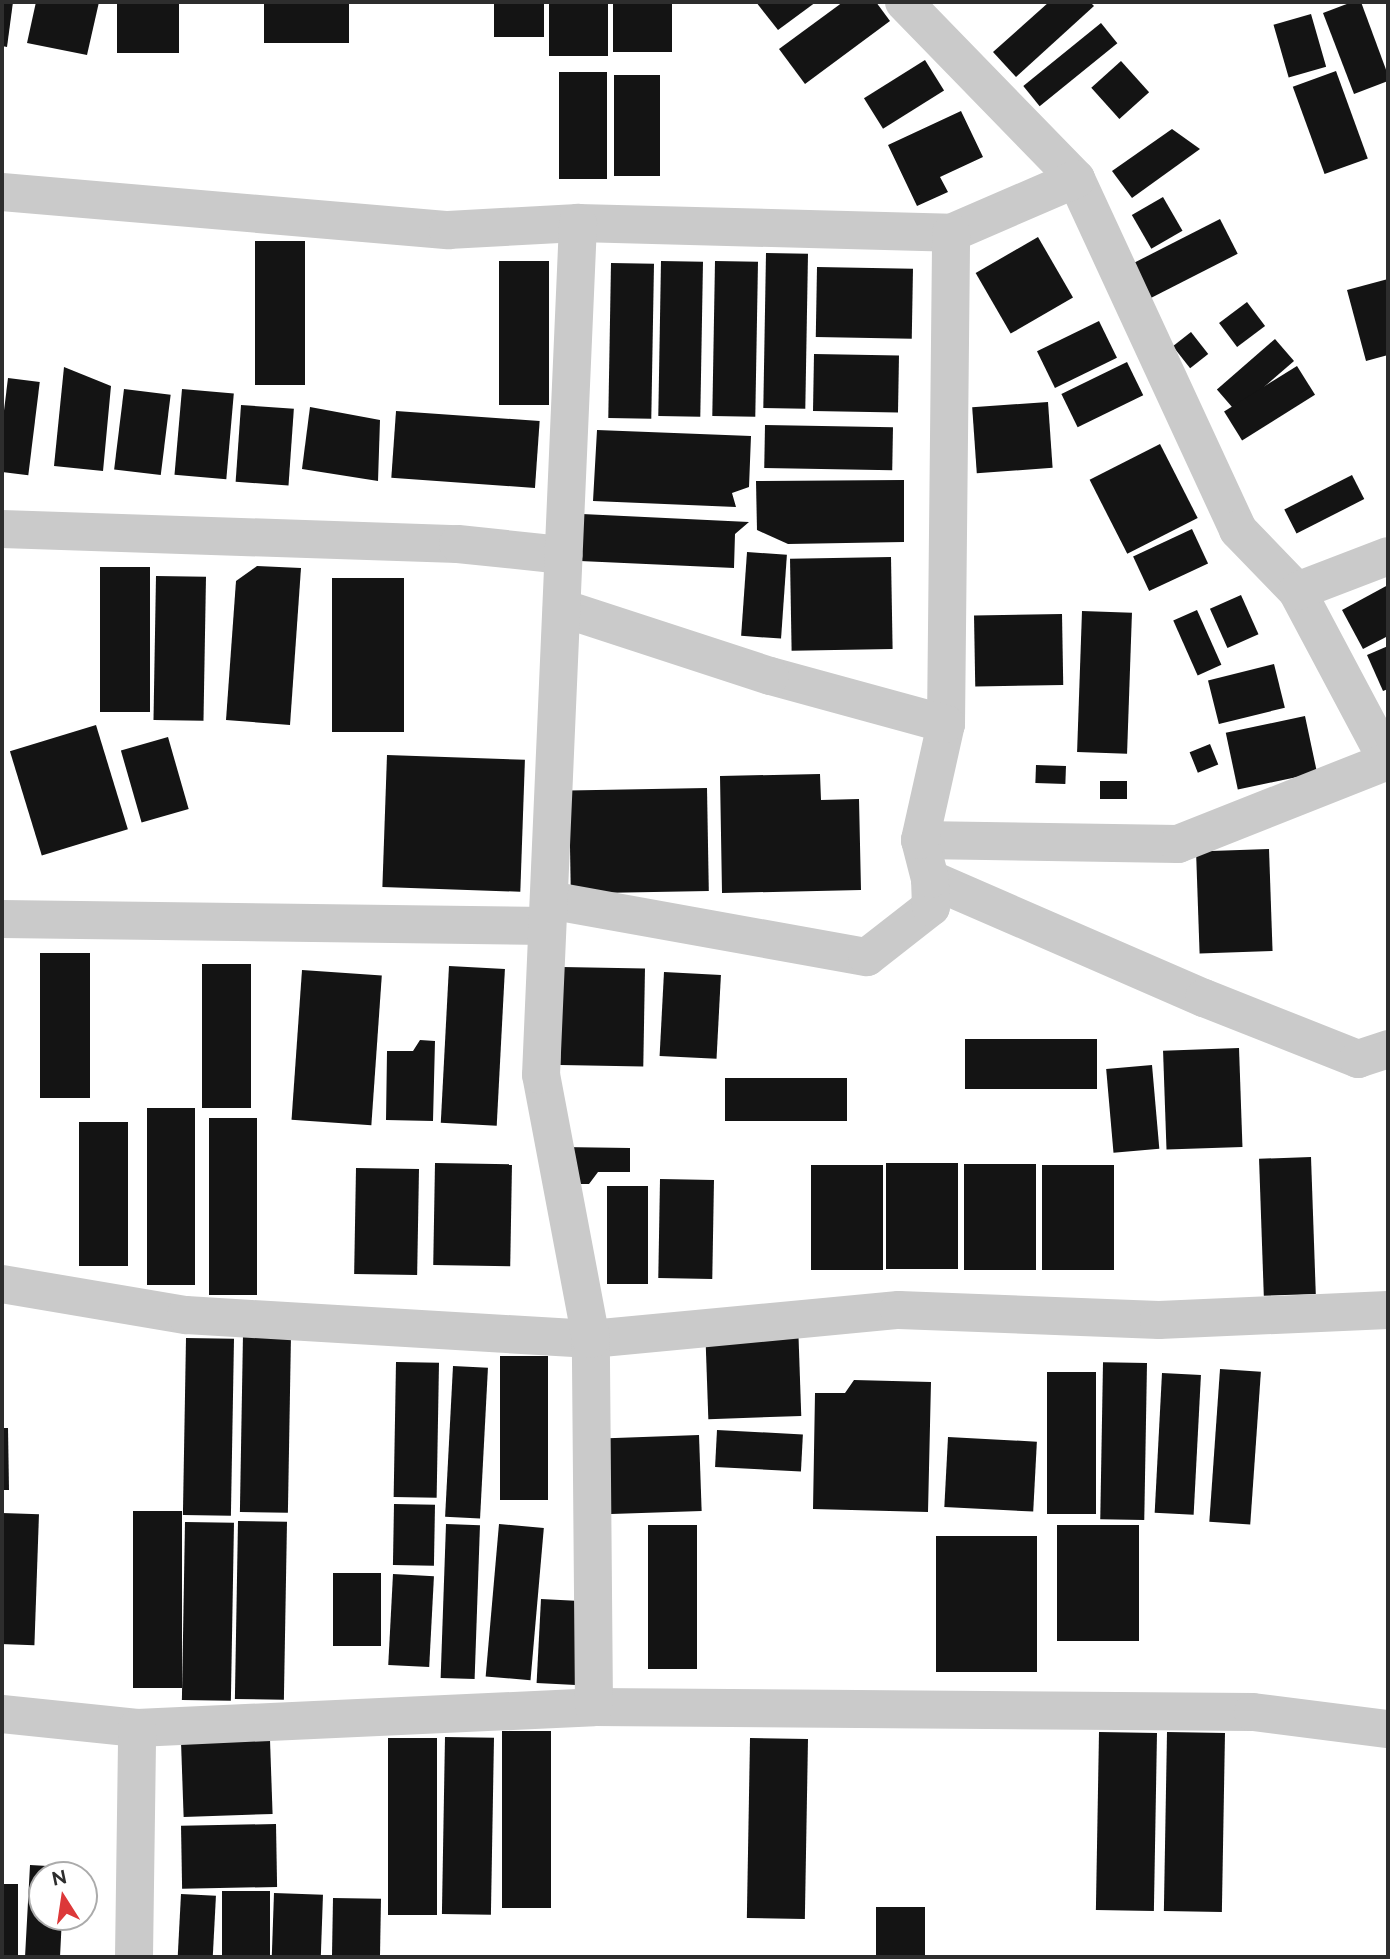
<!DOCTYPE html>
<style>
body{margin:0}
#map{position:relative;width:1390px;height:1959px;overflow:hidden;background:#fff;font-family:Raleway,sans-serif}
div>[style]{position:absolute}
.building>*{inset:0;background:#141414;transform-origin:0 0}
.minor>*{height:38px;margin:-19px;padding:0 19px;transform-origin:19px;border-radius:19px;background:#cacaca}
span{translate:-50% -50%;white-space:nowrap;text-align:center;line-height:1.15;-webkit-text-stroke:7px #fff;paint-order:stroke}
.frame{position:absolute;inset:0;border:4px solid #2d2d2d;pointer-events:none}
.north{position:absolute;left:28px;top:1861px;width:70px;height:70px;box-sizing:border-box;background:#fff;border:2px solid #ababab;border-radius:50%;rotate:348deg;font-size:19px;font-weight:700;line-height:28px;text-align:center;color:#2d2d2d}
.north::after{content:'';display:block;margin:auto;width:24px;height:32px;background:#dc3839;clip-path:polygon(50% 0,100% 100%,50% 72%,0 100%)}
</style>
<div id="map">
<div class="building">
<div style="clip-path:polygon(2px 2px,13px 2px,7px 47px,2px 46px)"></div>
<div style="clip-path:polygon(36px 2px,99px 2px,87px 55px,27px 43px)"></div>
<div style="left:117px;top:2px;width:62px;height:51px"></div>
<div style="left:264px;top:2px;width:85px;height:41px"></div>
<div style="left:494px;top:2px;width:50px;height:35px"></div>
<div style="left:549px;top:2px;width:59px;height:54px"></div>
<div style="left:613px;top:2px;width:59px;height:50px"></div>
<div style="clip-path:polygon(756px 2px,816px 2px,778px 30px)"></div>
<div style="clip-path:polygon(843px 2px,876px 2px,890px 21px,805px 84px,779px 49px)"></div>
<div style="clip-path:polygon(1049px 2px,1090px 2px,1094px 6px,1016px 77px,993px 52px)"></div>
<div style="clip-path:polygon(1352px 2px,1361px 2px,1388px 75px,1388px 81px,1354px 94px,1323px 13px)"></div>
<div style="left:1311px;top:14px;width:55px;height:39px;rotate:74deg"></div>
<div style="left:1101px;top:23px;width:26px;height:100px;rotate:51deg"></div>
<div style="left:925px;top:60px;width:36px;height:72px;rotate:58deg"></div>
<div style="left:1121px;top:61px;width:42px;height:40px;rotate:48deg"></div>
<div style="left:1336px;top:71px;width:93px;height:46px;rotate:70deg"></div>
<div style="left:559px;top:72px;width:48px;height:107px"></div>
<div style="left:660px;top:75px;width:101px;height:46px;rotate:90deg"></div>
<div style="clip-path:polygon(961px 111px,983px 157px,940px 177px,948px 192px,917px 206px,888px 145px)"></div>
<div style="clip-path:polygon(1172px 129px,1200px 149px,1132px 198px,1112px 171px)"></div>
<div style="left:1163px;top:197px;width:39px;height:36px;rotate:60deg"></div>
<div style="left:1220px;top:219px;width:39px;height:98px;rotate:63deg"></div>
<div style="left:1038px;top:237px;width:70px;height:72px;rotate:60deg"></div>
<div style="left:255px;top:241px;width:50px;height:144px"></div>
<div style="left:766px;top:253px;width:42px;height:155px;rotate:1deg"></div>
<div style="left:499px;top:261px;width:50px;height:144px"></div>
<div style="left:661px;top:261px;width:42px;height:155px;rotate:1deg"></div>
<div style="left:715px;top:261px;width:43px;height:155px;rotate:1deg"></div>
<div style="left:611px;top:263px;width:43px;height:155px;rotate:1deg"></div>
<div style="left:817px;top:267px;width:96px;height:70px;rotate:1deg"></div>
<div style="clip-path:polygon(1388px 279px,1388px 355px,1366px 361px,1347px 290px)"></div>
<div style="left:1247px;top:302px;width:30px;height:35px;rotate:53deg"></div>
<div style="left:1099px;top:321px;width:41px;height:69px;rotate:64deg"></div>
<div style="left:1191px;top:332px;width:28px;height:23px;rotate:52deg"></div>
<div style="left:1275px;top:339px;width:29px;height:77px;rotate:49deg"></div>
<div style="left:814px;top:354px;width:85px;height:57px;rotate:1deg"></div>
<div style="left:1127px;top:362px;width:37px;height:73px;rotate:64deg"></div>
<div style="left:1297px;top:366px;width:34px;height:86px;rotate:58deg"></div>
<div style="clip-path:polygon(64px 367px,111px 386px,103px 471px,54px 466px)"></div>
<div style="left:8px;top:378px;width:32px;height:94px;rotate:7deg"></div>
<div style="left:124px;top:389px;width:47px;height:81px;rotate:7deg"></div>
<div style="left:182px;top:389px;width:52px;height:86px;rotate:5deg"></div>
<div style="left:1048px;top:402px;width:66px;height:76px;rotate:86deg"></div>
<div style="left:241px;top:405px;width:53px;height:77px;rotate:4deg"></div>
<div style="clip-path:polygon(310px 407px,380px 420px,378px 481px,302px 469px)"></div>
<div style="left:396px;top:411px;width:144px;height:67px;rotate:4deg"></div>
<div style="left:765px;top:425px;width:128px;height:43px;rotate:1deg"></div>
<div style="clip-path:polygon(597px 430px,751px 436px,749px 487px,732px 493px,736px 507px,593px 501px)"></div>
<div style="left:1160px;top:444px;width:83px;height:79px;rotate:63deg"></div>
<div style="left:1352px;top:475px;width:27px;height:76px;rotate:63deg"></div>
<div style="clip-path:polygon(904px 480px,904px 542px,788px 544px,757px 530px,756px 481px)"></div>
<div style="clip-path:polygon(582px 514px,749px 522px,735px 534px,734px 568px,580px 561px)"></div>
<div style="left:1192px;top:529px;width:38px;height:65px;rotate:65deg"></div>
<div style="left:747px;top:552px;width:40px;height:84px;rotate:4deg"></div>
<div style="left:891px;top:557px;width:92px;height:101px;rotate:89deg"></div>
<div style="clip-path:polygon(257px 566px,301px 568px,290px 725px,226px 720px,236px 581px)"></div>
<div style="left:150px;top:567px;width:145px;height:50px;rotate:90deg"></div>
<div style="left:156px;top:576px;width:50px;height:144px;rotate:1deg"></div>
<div style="left:332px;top:578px;width:72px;height:154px"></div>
<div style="clip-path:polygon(1388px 585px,1388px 636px,1363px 649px,1342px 610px)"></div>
<div style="left:1241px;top:595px;width:43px;height:34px;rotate:66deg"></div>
<div style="left:1197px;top:610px;width:60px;height:26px;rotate:66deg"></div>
<div style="left:1082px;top:611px;width:50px;height:141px;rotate:2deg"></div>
<div style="left:1062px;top:614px;width:71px;height:88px;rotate:89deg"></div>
<div style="clip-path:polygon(1388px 646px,1388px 689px,1383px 691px,1367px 655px)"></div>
<div style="left:1274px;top:664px;width:45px;height:68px;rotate:76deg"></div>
<div style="left:1305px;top:716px;width:58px;height:81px;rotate:78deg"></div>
<div style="left:96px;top:725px;width:109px;height:90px;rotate:73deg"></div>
<div style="left:168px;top:737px;width:75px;height:49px;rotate:74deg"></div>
<div style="left:1210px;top:744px;width:22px;height:22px;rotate:68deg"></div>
<div style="left:387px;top:755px;width:138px;height:132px;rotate:2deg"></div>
<div style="left:1036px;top:765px;width:30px;height:18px;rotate:2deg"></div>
<div style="clip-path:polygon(820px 774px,821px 800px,859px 799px,861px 890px,722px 893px,720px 776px)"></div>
<div style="left:1100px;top:781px;width:27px;height:18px"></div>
<div style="left:707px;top:788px;width:103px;height:138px;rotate:89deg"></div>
<div style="left:1269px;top:849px;width:102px;height:73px;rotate:88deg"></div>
<div style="left:90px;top:953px;width:145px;height:50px;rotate:90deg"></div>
<div style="left:202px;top:964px;width:49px;height:144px"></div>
<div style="left:449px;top:966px;width:56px;height:157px;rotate:3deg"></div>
<div style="left:562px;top:967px;width:83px;height:98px;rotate:1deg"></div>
<div style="left:302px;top:970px;width:80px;height:150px;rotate:4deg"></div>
<div style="left:664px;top:972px;width:57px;height:84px;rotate:3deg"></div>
<div style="left:965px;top:1039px;width:132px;height:50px"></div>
<div style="clip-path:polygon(420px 1040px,435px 1041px,433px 1121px,386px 1120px,387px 1051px,413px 1051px)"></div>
<div style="left:1239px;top:1048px;width:99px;height:76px;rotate:88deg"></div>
<div style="left:1152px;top:1065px;width:84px;height:46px;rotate:85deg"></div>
<div style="left:847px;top:1078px;width:43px;height:122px;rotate:90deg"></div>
<div style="left:147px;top:1108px;width:48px;height:177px"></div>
<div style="left:209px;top:1118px;width:48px;height:177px"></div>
<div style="left:79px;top:1122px;width:49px;height:144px"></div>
<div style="clip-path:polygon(561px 1147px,630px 1148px,630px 1172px,598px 1172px,589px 1184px,561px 1184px)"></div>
<div style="left:1311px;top:1157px;width:137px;height:52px;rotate:88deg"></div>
<div style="left:435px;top:1163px;width:77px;height:102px;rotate:1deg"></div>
<div style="left:886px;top:1163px;width:72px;height:106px"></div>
<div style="left:964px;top:1164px;width:72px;height:106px"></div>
<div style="left:811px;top:1165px;width:72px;height:105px"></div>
<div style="left:1042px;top:1165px;width:72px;height:105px"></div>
<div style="left:356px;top:1168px;width:63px;height:106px;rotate:1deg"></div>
<div style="left:660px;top:1179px;width:54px;height:99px;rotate:1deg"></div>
<div style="left:607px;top:1186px;width:41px;height:98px"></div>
<div style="left:798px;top:1322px;width:94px;height:93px;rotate:88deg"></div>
<div style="left:243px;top:1334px;width:48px;height:178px;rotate:1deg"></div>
<div style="left:186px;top:1338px;width:48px;height:177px;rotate:1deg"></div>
<div style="left:500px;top:1356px;width:48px;height:144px"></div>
<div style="left:396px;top:1362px;width:43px;height:135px;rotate:1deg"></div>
<div style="left:1147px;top:1363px;width:157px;height:44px;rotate:91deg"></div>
<div style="left:453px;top:1366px;width:35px;height:151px;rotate:3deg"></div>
<div style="left:1220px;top:1369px;width:41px;height:153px;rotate:4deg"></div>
<div style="left:1096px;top:1372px;width:142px;height:49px;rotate:90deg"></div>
<div style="left:1162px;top:1373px;width:39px;height:140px;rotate:3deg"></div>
<div style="clip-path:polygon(854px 1380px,931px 1382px,928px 1512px,813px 1509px,815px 1393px,845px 1393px)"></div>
<div style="clip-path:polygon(2px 1428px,8px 1428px,9px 1490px,2px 1490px)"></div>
<div style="left:717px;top:1430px;width:86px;height:37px;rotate:3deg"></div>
<div style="left:699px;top:1435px;width:76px;height:98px;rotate:88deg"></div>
<div style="left:948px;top:1437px;width:89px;height:70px;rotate:3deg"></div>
<div style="left:394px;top:1504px;width:41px;height:61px;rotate:1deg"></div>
<div style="left:133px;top:1511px;width:49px;height:177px"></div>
<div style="left:2px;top:1513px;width:37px;height:131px;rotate:2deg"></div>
<div style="left:238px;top:1521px;width:49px;height:178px;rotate:1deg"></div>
<div style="left:185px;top:1522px;width:49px;height:178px;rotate:1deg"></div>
<div style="left:446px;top:1524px;width:34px;height:154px;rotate:2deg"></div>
<div style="left:499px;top:1524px;width:45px;height:153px;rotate:5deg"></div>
<div style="left:648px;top:1525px;width:49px;height:144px"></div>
<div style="left:1139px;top:1525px;width:116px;height:82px;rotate:90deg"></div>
<div style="left:936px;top:1536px;width:101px;height:136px"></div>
<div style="left:333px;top:1573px;width:48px;height:73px"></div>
<div style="left:393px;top:1574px;width:41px;height:91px;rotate:3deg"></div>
<div style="left:541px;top:1599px;width:44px;height:84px;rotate:3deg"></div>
<div style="left:502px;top:1731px;width:49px;height:177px"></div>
<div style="left:1099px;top:1732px;width:58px;height:178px;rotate:1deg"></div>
<div style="left:1167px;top:1732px;width:58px;height:179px;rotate:1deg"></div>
<div style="left:445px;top:1737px;width:49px;height:177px;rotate:1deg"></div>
<div style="left:388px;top:1738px;width:49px;height:177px"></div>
<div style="left:750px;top:1738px;width:58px;height:180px;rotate:1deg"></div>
<div style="left:270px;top:1740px;width:74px;height:89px;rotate:88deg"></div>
<div style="left:276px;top:1824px;width:63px;height:95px;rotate:89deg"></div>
<div style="clip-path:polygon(30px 1865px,65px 1867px,65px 1875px,42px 1875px,42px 1917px,62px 1917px,60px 1957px,25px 1957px)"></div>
<div style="left:2px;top:1884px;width:16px;height:73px"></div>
<div style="left:222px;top:1891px;width:48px;height:66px"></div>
<div style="left:274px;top:1893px;width:49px;height:64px;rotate:2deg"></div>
<div style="left:181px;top:1894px;width:35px;height:63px;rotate:3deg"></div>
<div style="left:333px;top:1898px;width:48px;height:59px;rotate:1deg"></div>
<div style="left:876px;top:1907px;width:49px;height:50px"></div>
</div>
<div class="minor">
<div style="left:904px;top:2px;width:247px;rotate:45.8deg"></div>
<div style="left:1076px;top:179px;width:387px;rotate:65.2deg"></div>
<div style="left:1238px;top:530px;width:85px;rotate:46deg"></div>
<div style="left:1297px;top:591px;width:194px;rotate:62deg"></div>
<div style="left:2px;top:192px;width:448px;rotate:4.9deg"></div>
<div style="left:448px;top:230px;width:130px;rotate:-3.1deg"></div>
<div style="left:578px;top:223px;width:373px;rotate:1.5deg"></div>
<div style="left:951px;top:233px;width:136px;rotate:-23.4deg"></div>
<div style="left:2px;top:529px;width:456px;rotate:1.9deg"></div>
<div style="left:458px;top:544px;width:106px;rotate:6deg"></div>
<div style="left:1297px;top:591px;width:97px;rotate:-21deg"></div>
<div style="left:946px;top:724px;width:491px;rotate:-89.4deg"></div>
<div style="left:920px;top:840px;width:258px;rotate:0.9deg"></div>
<div style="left:1178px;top:844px;width:226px;rotate:-21.6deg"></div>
<div style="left:930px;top:879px;width:299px;rotate:23.5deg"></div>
<div style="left:1204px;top:998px;width:166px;rotate:21.6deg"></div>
<div style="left:1358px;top:1059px;width:32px;rotate:-18deg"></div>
<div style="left:549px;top:900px;width:323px;rotate:10.2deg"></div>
<div style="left:867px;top:957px;width:81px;rotate:-38deg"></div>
<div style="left:931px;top:907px;width:28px;rotate:-92deg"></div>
<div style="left:930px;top:879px;width:40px;rotate:-104.4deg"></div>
<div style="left:920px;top:840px;width:119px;rotate:-77.4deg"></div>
<div style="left:946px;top:724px;width:182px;rotate:-164.7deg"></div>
<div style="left:770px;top:676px;width:219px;rotate:-161.9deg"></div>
<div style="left:2px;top:919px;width:545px;rotate:0.74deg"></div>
<div style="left:2px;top:1284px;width:187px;rotate:9.6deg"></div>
<div style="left:186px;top:1315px;width:406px;rotate:3.4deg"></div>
<div style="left:591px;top:1339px;width:309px;rotate:-5.4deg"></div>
<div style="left:899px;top:1310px;width:260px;rotate:2.2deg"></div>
<div style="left:1159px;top:1320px;width:229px;rotate:-2.5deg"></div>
<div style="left:594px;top:1707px;width:659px;rotate:0.43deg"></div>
<div style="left:1253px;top:1712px;width:136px;rotate:7.2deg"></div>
<div style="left:2px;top:1714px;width:136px;rotate:5.9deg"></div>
<div style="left:137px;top:1728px;width:457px;rotate:-2.6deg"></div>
<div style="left:594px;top:1707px;width:368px;rotate:-90.5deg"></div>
<div style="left:591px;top:1339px;width:269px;rotate:-100.7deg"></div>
<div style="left:541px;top:1075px;width:853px;rotate:-87.51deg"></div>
<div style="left:134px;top:1957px;width:229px;rotate:-89.2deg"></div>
</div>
<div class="frame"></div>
<div class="north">N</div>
</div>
